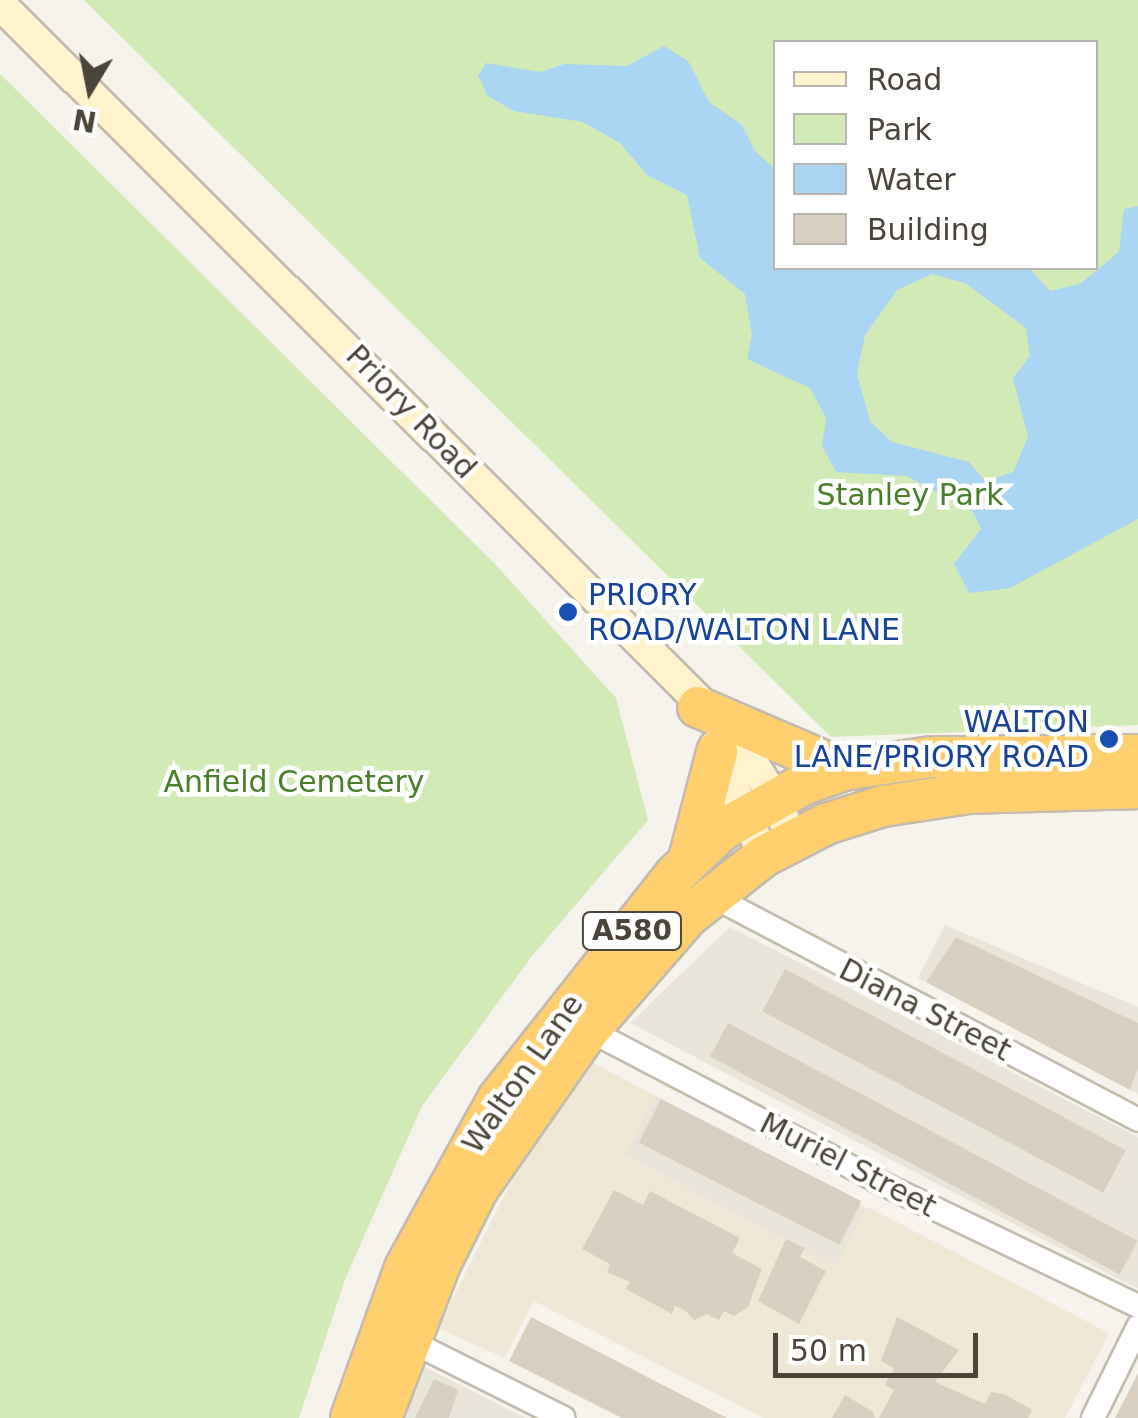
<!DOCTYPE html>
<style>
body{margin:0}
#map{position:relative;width:1138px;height:1418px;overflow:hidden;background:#f6f3ec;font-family:"DejaVu Sans",sans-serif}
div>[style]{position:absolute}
.residential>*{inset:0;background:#eae5da;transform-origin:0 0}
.education>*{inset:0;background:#efe8d6}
.green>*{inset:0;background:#d2eab5}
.water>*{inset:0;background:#a9d4f2}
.building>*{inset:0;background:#d8cfc1;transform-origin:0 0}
.roads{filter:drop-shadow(2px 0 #c2bbae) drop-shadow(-2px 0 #c2bbae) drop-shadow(0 2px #c2bbae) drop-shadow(0 -2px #c2bbae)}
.street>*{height:22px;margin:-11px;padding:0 11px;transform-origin:11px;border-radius:11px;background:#fff}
.secondary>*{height:30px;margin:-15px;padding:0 15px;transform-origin:15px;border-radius:15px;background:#fff3cd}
.highway>*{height:40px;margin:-20px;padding:0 20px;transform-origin:20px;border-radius:20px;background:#ffcf6e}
.dots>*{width:28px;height:28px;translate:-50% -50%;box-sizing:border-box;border:5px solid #fff;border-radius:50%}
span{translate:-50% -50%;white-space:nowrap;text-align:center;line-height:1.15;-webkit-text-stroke:9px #fff;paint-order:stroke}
.shield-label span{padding:2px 8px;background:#fff;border:2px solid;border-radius:8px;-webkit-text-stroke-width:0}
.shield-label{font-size:28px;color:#4b4439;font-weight:700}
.street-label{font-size:30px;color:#4b4439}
.park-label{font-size:30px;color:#4a7f2a}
.transit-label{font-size:30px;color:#164399}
.left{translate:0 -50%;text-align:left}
.right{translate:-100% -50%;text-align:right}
.legend{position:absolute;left:773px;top:40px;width:325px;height:230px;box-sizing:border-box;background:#fff;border:2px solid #b7b4b0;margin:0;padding:12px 18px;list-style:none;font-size:30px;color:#4b4439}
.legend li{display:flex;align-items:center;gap:20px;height:50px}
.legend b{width:50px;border:2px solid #b7b4b0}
.north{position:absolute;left:40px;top:40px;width:100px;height:100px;-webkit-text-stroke:8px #fff;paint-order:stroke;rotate:190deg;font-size:28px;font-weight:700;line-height:40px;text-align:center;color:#4b4439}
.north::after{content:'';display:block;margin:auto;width:35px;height:45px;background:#4b4439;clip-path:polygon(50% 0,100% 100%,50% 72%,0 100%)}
.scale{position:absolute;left:773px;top:1333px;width:205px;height:45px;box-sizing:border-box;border:5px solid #4b4439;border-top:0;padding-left:12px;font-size:30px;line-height:35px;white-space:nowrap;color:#4b4439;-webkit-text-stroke:8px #fff;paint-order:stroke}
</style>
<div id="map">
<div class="residential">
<div style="clip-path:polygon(945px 925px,1138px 1007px,1138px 1094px,918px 978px)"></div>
<div style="clip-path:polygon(730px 927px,1138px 1137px,1138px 1289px,630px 1023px)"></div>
<div style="left:656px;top:1096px;width:239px;height:67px;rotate:28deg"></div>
<div style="clip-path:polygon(421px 1365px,525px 1418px,403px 1418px)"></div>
</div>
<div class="education">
<div style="clip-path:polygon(593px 1063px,656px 1096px,625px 1156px,835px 1266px,868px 1207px,1109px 1333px,1065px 1418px,764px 1418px,534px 1301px,504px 1358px,438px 1328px,514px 1176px)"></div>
</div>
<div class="green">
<div style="clip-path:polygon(evenodd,84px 0,1138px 0,1138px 725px,831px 737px,84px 0,776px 42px,1096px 42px,1096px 268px,776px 268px,776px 42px)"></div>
<div style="clip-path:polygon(0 74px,495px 564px,616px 698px,648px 820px,532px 956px,422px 1106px,346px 1277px,299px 1418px,0 1418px)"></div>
</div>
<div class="water">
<div style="clip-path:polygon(evenodd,664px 46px,688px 61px,709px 102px,742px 125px,755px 151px,775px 169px,776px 268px,1029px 268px,1050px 291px,1080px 284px,1119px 252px,1124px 209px,1138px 206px,1138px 519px,1010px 588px,969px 593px,954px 564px,981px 529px,973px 512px,907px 476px,836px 472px,822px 445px,826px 418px,810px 388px,747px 359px,752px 335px,745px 294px,700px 258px,687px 195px,647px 175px,620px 143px,583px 122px,514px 111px,488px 96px,478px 76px,486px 63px,540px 72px,565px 64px,627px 66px,664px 46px,932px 274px,965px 283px,1026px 328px,1030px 356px,1013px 378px,1028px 437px,1013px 472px,985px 481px,969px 462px,892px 442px,870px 421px,857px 374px,865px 335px,897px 290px,932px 274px)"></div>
</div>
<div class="building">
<div style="clip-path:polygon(956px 937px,1138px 1023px,1138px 1068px,1130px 1090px,926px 982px)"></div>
<div style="left:785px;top:969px;width:386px;height:48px;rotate:28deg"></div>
<div style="left:728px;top:1023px;width:464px;height:38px;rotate:28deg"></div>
<div style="left:661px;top:1099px;width:225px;height:49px;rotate:27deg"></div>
<div style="clip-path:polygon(614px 1190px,643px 1205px,650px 1191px,740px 1238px,732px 1253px,762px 1269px,748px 1307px,734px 1316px,724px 1311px,719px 1320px,707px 1314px,694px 1320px,686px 1311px,675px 1306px,672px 1314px,626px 1289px,630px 1282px,607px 1272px,610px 1264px,582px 1249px)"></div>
<div style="clip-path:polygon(786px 1239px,805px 1248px,800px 1257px,826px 1271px,799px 1324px,758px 1301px)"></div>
<div style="clip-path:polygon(531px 1317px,727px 1418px,622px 1418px,509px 1361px)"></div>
<div style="clip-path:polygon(897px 1317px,959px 1350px,935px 1382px,985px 1404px,991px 1392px,1004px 1394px,1032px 1410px,1028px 1418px,879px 1418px,894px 1390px,885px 1385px,894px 1368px,881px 1361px)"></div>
<div style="clip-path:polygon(1138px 1373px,1138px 1418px,1115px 1418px)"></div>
<div style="clip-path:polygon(434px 1379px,458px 1390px,449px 1418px,415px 1418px)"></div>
<div style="clip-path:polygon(845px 1395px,873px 1412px,875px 1418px,832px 1418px)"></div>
</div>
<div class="roads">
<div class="street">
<div style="left:714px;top:897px;width:479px;rotate:27.7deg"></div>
<div style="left:583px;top:1027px;width:332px;rotate:27.6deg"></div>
<div style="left:877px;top:1181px;width:289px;rotate:25.6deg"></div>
<div style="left:408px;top:1340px;width:174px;rotate:26.6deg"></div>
<div style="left:1093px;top:1418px;width:102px;rotate:-63.7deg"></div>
</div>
<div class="secondary">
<div style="left:0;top:4px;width:1041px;rotate:44.92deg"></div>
<div style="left:737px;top:739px;width:70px;rotate:57.2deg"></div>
<div style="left:775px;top:798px;width:48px;rotate:67.8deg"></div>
<div style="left:715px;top:746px;width:120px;rotate:66deg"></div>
</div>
<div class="highway">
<div style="left:698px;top:707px;width:159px;rotate:23.3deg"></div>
<div style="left:689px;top:859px;width:111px;rotate:-75.3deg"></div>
<div style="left:351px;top:1418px;width:159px;rotate:-70.2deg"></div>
<div style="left:405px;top:1268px;width:193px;rotate:-61.2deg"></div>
<div style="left:498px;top:1099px;width:285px;rotate:-51.7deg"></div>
<div style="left:675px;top:875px;width:65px;rotate:-43.8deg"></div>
<div style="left:722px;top:830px;width:94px;rotate:-29.3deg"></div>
<div style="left:804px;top:784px;width:42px;rotate:-19.3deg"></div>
<div style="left:844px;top:770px;width:88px;rotate:-8.5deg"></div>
<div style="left:931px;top:757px;width:207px;rotate:-0.6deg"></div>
<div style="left:381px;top:1418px;width:167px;rotate:-69deg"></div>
<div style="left:441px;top:1262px;width:80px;rotate:-63.4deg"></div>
<div style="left:477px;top:1190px;width:194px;rotate:-55.1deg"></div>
<div style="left:588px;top:1031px;width:152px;rotate:-49deg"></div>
<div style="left:688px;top:916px;width:97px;rotate:-38.3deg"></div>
<div style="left:764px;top:856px;width:70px;rotate:-27.3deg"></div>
<div style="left:826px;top:824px;width:60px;rotate:-17.5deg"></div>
<div style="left:883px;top:806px;width:87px;rotate:-8.6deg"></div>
<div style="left:969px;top:793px;width:169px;rotate:-1.7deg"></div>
</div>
</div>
<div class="dots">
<div style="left:568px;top:612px;background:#1a4fb4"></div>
<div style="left:1109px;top:739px;background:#1a4fb4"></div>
</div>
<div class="shield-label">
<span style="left:632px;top:931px">A580</span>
</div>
<div class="street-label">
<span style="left:411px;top:412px;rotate:46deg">Priory Road</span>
<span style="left:925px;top:1010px;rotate:27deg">Diana Street</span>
<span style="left:523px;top:1074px;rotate:-55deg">Walton Lane</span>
<span style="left:848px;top:1165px;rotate:27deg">Muriel Street</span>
</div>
<div class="park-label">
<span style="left:910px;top:495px">Stanley Park</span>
<span style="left:294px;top:782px">Anfield Cemetery</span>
</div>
<div class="transit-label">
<span class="left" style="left:588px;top:612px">PRIORY<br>ROAD/WALTON LANE</span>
<span class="right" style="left:1089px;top:739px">WALTON<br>LANE/PRIORY ROAD</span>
</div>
<ul class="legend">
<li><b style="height:12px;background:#fff3cd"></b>Road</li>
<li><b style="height:28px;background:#d2eab5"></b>Park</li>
<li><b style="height:28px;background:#a9d4f2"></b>Water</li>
<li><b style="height:28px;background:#d8cfc1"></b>Building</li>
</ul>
<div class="north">N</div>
<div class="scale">50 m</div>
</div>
